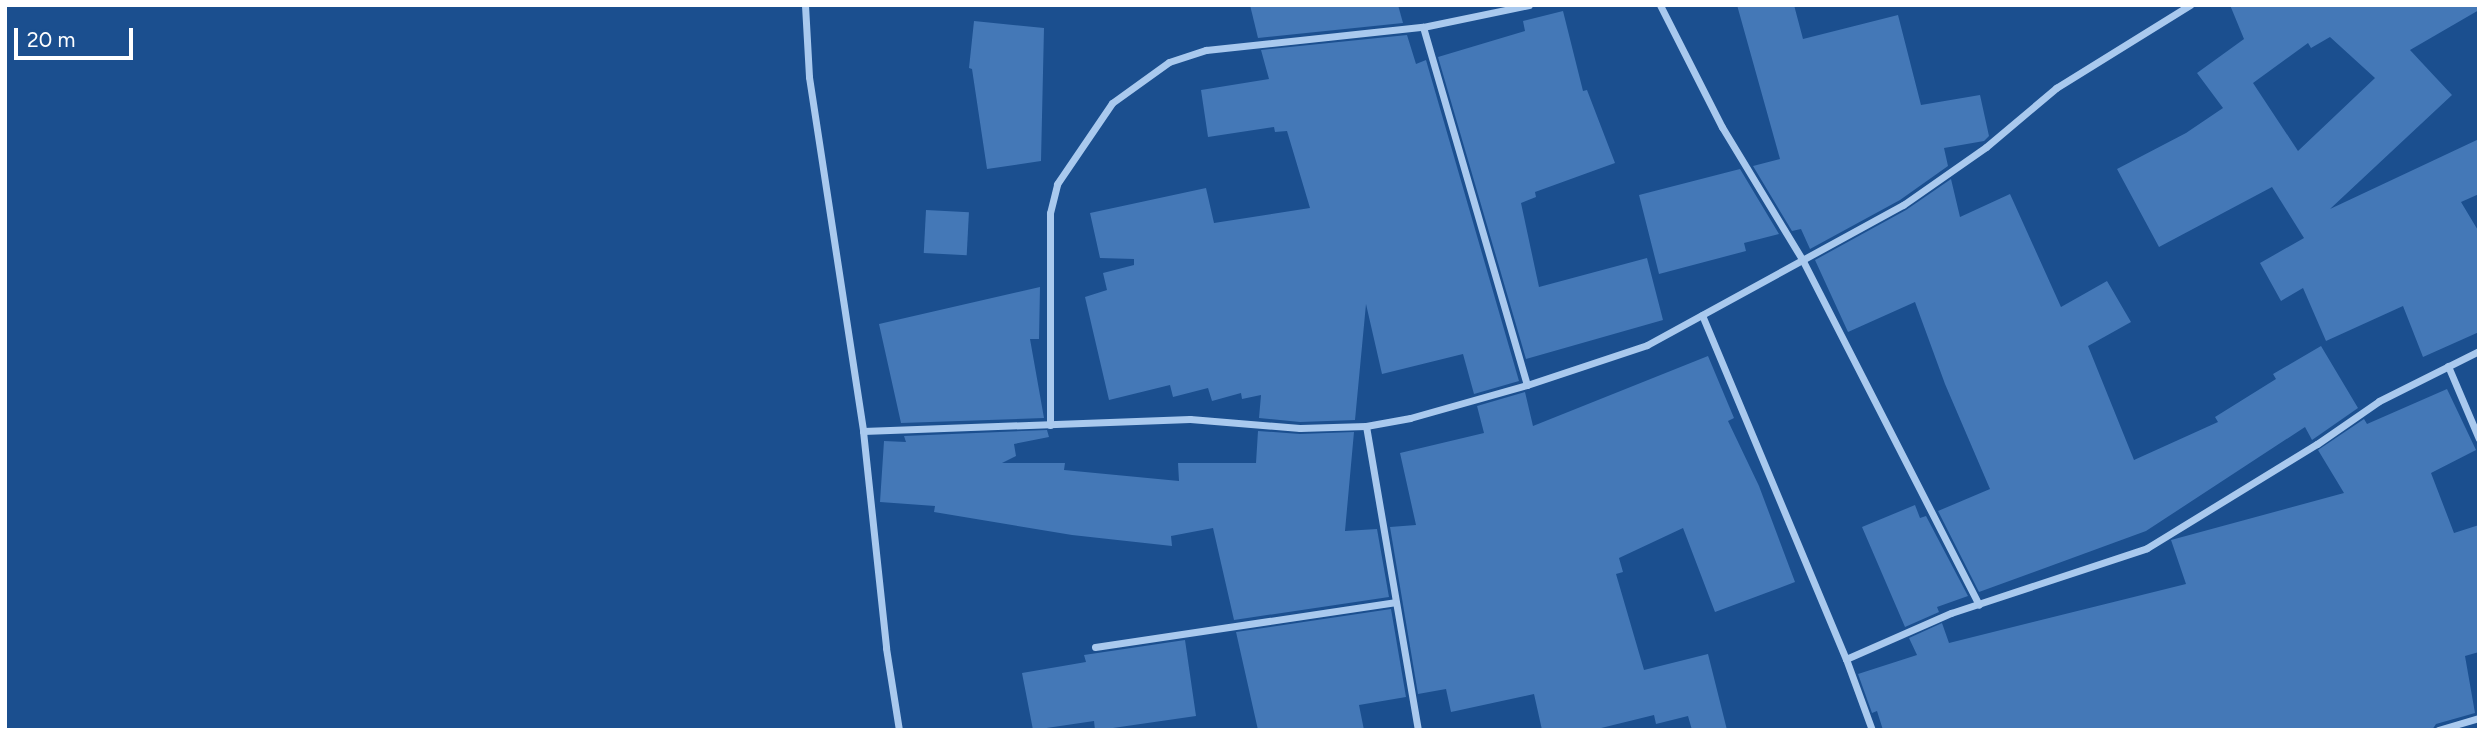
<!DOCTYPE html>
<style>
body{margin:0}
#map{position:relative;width:2484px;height:735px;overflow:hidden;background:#1b4f8f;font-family:Figtree,sans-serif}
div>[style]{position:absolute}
.building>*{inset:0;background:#4478b7;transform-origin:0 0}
.street>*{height:7px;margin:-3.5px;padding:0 3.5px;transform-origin:3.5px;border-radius:3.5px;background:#a9c9ee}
span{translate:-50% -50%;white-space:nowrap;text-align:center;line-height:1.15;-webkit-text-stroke:6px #1b4f8f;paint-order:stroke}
.frame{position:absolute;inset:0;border:7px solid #fff;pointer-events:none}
.scale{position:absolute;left:14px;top:28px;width:119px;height:32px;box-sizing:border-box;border:4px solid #fff;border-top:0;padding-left:9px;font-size:21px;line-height:24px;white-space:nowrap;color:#fff;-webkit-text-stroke:5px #1b4f8f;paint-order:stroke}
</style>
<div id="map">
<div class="building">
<div style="clip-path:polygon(1250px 5px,1398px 5px,1403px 23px,1258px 38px)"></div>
<div style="clip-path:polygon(1737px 5px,1794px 5px,1803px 39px,1898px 15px,1921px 105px,1980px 95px,1989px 136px,1984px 141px,1944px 148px,1948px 166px,1900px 200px,1810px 249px,1801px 229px,1792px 231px,1753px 166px,1780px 159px)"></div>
<div style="clip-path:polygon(evenodd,2230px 5px,2479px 5px,2479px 10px,2410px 50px,2452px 95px,2330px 209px,2479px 139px,2479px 194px,2461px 202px,2479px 232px,2479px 332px,2423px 357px,2403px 306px,2326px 341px,2303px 288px,2281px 301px,2260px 263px,2304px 238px,2272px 187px,2159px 247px,2117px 169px,2186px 133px,2223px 108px,2197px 73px,2244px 39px,2230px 5px,2330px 37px,2375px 78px,2298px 151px,2253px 83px,2308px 43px,2311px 48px,2330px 37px)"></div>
<div style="clip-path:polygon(1563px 11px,1583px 91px,1587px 90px,1615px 163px,1535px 192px,1536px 197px,1521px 203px,1539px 287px,1647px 258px,1663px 320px,1526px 359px,1438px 57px,1525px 31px,1523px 21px)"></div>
<div style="clip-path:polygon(974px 21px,1044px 28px,1041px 161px,987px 169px,972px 69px,969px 68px)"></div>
<div style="clip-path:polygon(1407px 35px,1416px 64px,1426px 60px,1519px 381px,1474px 394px,1463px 354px,1382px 374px,1366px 304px,1355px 420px,1300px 422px,1259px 418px,1261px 395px,1242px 399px,1241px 393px,1212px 401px,1208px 388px,1173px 397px,1170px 385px,1109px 400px,1085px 297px,1107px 290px,1103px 273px,1134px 265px,1134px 259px,1100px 258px,1090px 213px,1206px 188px,1214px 223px,1310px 208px,1287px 131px,1275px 132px,1274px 127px,1208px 137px,1201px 90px,1269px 79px,1261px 50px)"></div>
<div style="clip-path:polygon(1740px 169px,1779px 234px,1744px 243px,1746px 251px,1659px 274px,1639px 195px)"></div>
<div style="clip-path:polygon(1951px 179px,1960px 217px,2010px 194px,2061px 307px,2107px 281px,2131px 322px,2088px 346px,2134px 460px,2218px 422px,2215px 417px,2276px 379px,2273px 374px,2321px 346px,2358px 408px,2312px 440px,2305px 427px,2146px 531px,1979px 592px,1938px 511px,1990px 489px,1945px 384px,1915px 302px,1848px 332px,1815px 260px,1906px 210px)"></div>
<div style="left:926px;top:210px;width:43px;height:43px;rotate:3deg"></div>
<div style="clip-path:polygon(1040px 287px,1039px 339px,1030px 339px,1044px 418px,901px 423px,879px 324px)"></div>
<div style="clip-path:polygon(1708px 356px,1734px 418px,1728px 421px,1759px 486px,1795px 582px,1715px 612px,1683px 528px,1619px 558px,1623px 572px,1616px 574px,1644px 670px,1708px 654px,1727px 730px,1692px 730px,1688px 716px,1656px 724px,1654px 715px,1593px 730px,1542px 730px,1534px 694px,1451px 712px,1446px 689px,1418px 694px,1390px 527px,1416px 525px,1400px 453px,1484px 433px,1477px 406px,1525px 392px,1533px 426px)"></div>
<div style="clip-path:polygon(2447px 389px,2476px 450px,2431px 473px,2454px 533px,2479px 525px,2479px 652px,2465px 656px,2475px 713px,2436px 724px,2432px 730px,1883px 730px,1877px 711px,1872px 713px,1858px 674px,1917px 655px,1909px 638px,1942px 623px,1949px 643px,2186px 584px,2171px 540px,2344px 493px,2318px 450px,2364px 419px,2367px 424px)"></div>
<div style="clip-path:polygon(1047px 430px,1049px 437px,1014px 444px,1016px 456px,1002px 463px,1065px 463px,1064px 470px,1179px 481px,1178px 463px,1256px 463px,1258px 431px,1300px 434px,1354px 432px,1345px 531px,1377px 529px,1389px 597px,1234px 620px,1213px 528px,1171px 536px,1172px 546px,1072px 535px,934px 512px,935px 506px,880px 502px,884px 441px,906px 442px,904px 436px)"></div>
<div style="clip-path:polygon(1915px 505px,1920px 518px,1926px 516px,1968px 596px,1937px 607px,1939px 612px,1905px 627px,1862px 527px)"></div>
<div style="clip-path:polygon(1391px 609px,1406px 697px,1359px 705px,1364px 730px,1258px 730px,1236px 632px)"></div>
<div style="clip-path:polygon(1185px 640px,1196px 716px,1099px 730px,1095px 730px,1094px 721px,1033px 730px,1022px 673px,1086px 662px,1084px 655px)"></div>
</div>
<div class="street">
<div style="left:805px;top:5px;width:72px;rotate:86.8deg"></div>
<div style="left:809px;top:77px;width:358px;rotate:81.3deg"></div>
<div style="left:863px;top:431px;width:327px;rotate:-2.1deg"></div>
<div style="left:1190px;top:419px;width:110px;rotate:4.7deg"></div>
<div style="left:1300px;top:428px;width:66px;rotate:-1.7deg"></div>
<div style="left:1366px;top:426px;width:45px;rotate:-10.3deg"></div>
<div style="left:1410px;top:418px;width:122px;rotate:-15.8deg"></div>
<div style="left:1527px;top:385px;width:126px;rotate:-18.4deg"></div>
<div style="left:1647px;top:345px;width:292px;rotate:-28.7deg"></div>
<div style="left:1903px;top:205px;width:101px;rotate:-34.9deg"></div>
<div style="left:1986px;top:147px;width:92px;rotate:-40.1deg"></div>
<div style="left:2056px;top:88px;width:158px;rotate:-31.8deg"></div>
<div style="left:1660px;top:5px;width:137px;rotate:63.1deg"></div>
<div style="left:1722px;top:127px;width:157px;rotate:58.8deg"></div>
<div style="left:1803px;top:261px;width:386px;rotate:62.9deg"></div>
<div style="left:1702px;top:315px;width:373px;rotate:67.3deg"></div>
<div style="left:1846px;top:659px;width:76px;rotate:69.9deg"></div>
<div style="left:2448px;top:366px;width:79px;rotate:67deg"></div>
<div style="left:1527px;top:385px;width:373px;rotate:-106.2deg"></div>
<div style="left:1423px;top:27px;width:108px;rotate:-11.7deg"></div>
<div style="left:1050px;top:425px;width:212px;rotate:-90deg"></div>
<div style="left:1050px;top:213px;width:30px;rotate:-76deg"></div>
<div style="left:1057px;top:184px;width:98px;rotate:-55.8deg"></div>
<div style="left:1112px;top:103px;width:70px;rotate:-35.7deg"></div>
<div style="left:1169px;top:62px;width:39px;rotate:-18deg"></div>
<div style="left:1206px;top:50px;width:218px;rotate:-6.1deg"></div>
<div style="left:1366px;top:426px;width:308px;rotate:80.3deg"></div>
<div style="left:863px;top:431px;width:218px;rotate:83.9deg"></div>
<div style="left:886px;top:648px;width:83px;rotate:81deg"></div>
<div style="left:1095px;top:647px;width:303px;rotate:-8.5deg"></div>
<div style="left:1846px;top:659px;width:115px;rotate:-23.7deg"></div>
<div style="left:1951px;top:613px;width:206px;rotate:-18.3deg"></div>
<div style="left:2147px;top:548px;width:199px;rotate:-31.5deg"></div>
<div style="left:2317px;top:444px;width:75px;rotate:-34.7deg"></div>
<div style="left:2379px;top:401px;width:112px;rotate:-26.6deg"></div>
<div style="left:2438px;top:730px;width:43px;rotate:-16.3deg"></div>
</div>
<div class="frame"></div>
<div class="scale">20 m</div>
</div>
